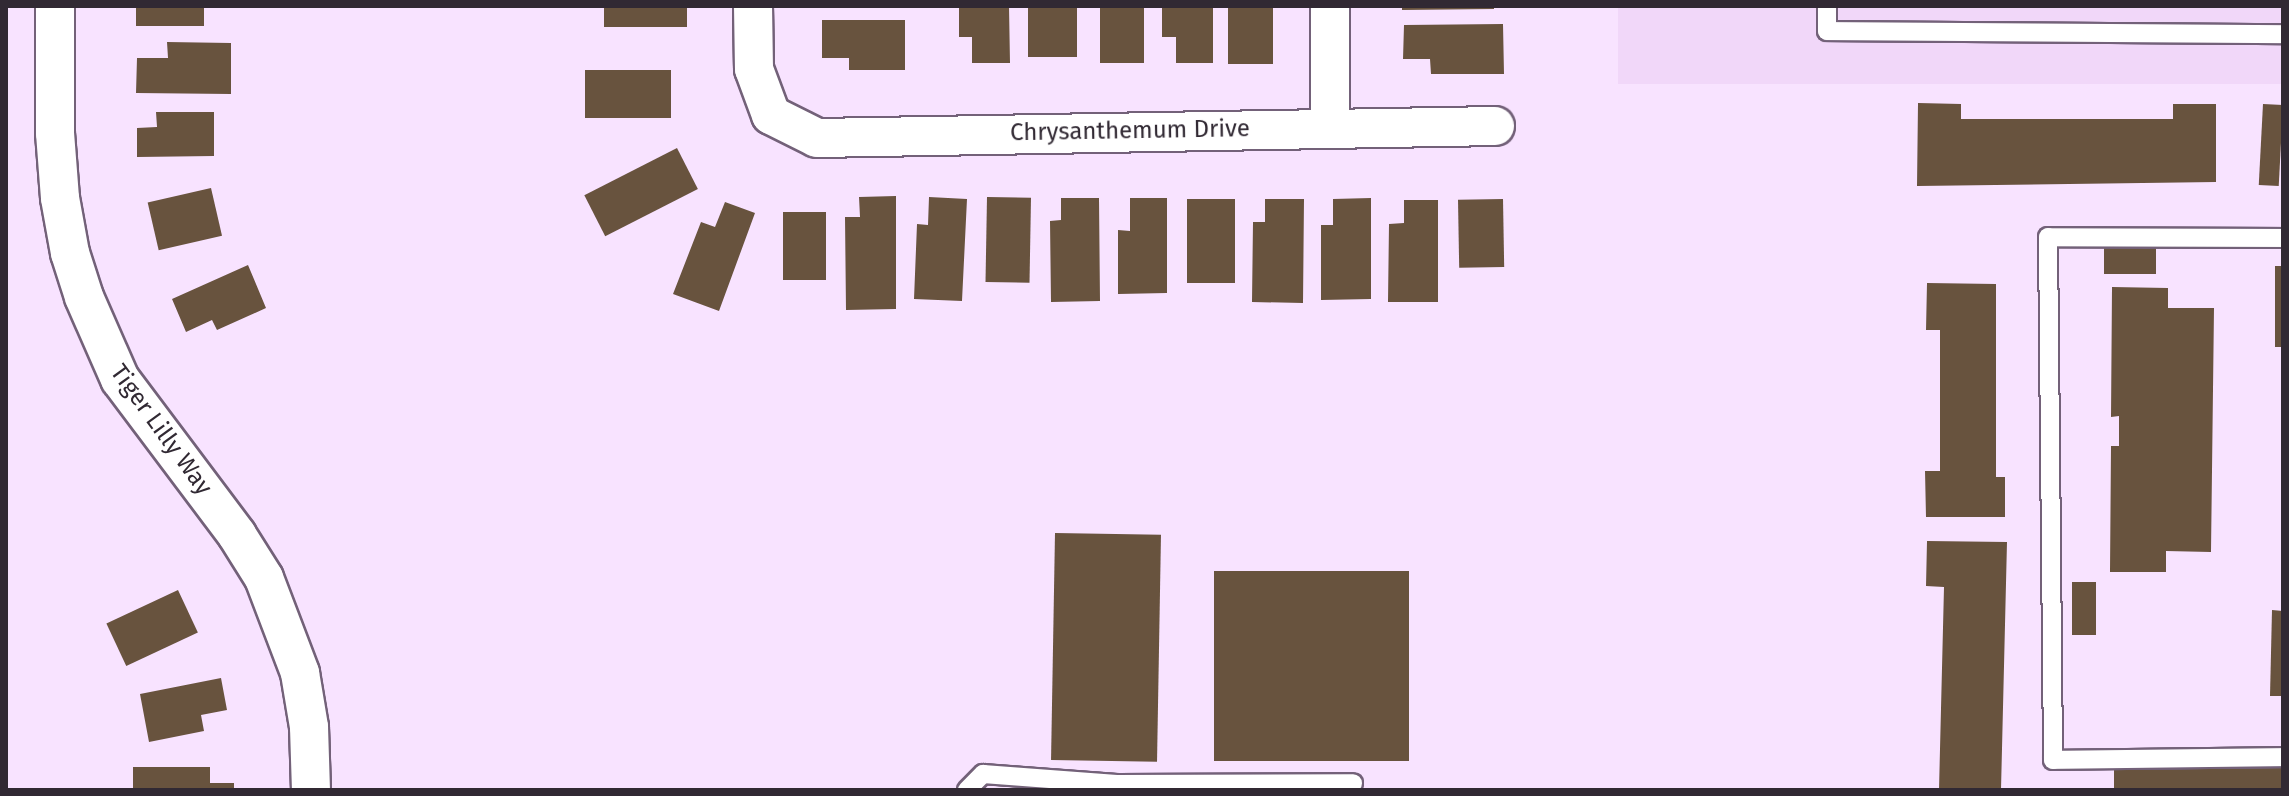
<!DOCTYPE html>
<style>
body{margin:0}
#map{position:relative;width:2289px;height:796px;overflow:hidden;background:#f8e3ff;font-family:"Fira Sans",sans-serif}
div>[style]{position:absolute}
.built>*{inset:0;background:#f1d7f9;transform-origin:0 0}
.building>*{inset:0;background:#68533e;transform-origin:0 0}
.roads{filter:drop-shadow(2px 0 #736179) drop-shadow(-2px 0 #736179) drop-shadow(0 2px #736179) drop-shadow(0 -2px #736179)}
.lane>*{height:18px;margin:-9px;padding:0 9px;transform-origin:9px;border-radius:9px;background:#fff}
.street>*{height:38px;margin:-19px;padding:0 19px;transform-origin:19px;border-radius:19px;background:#fff}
span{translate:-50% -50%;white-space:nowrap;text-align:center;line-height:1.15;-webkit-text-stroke:8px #fff;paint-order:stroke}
.street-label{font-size:24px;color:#312933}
.frame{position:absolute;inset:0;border:8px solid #312933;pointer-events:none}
</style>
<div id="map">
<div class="built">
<div style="left:1618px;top:6px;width:665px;height:78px"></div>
</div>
<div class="building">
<div style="left:136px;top:6px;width:68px;height:20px"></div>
<div style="left:604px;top:6px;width:83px;height:21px"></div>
<div style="clip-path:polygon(959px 6px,1009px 6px,1010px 63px,972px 63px,972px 37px,959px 37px)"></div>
<div style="left:1028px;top:6px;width:49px;height:51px"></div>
<div style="left:1100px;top:6px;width:44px;height:57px"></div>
<div style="clip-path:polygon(1162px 6px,1213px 6px,1213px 63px,1176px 63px,1176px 37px,1162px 37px)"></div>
<div style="left:1228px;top:6px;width:45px;height:58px"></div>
<div style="clip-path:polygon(1402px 6px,1494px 6px,1494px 9px,1402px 10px)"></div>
<div style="clip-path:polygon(822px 20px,905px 20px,905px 70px,849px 70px,849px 58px,822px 58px)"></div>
<div style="clip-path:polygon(1503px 24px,1504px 74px,1431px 74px,1430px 59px,1403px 59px,1404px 25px)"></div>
<div style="clip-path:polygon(167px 42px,231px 43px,231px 94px,136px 93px,137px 58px,168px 58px)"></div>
<div style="left:585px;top:70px;width:86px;height:48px"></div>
<div style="clip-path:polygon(1918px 103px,1961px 104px,1961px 119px,2173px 119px,2173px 104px,2216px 104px,2216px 182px,1917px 186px)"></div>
<div style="left:2263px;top:104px;width:20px;height:81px;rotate:3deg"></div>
<div style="clip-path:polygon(156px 112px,214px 112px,214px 156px,137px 157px,137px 128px,157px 127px)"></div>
<div style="left:677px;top:148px;width:46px;height:104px;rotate:63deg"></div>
<div style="left:211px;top:188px;width:49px;height:65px;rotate:77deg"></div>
<div style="clip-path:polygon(896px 196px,896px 309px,846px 310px,845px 217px,860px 217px,859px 197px)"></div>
<div style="clip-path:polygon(929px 197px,967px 199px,962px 301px,914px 299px,917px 224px,928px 225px)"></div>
<div style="left:987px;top:197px;width:44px;height:85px;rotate:1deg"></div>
<div style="clip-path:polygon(1061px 198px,1099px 198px,1100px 301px,1051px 302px,1050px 221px,1061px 220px)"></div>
<div style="clip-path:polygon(1130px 198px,1167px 198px,1167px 293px,1118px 294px,1118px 230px,1130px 231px)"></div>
<div style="clip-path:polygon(1371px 198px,1371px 299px,1321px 300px,1321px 225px,1333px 225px,1333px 199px)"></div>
<div style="left:1187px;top:199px;width:48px;height:84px"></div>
<div style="clip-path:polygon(1265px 199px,1304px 199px,1303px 303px,1252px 302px,1253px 222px,1265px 222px)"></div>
<div style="left:1503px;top:199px;width:68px;height:45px;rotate:89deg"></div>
<div style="clip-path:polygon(1404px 200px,1438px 200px,1438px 302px,1388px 302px,1389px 224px,1404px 223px)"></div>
<div style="clip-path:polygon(725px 202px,755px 213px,719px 311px,673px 294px,701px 222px,715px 227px)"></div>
<div style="left:783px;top:212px;width:43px;height:68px"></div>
<div style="left:2156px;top:247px;width:27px;height:52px;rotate:90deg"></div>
<div style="clip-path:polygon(248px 265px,266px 308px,217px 330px,212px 320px,186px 332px,172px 299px)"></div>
<div style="left:2275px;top:266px;width:8px;height:81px"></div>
<div style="clip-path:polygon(1927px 283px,1996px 284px,1996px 477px,2005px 477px,2005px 517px,1926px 517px,1925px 471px,1940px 471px,1940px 330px,1926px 330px)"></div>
<div style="clip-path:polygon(2112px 287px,2168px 288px,2168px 308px,2214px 308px,2211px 552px,2166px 551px,2166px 572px,2110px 572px,2111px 446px,2119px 446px,2119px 416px,2111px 417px)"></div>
<div style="left:1055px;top:533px;width:106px;height:227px;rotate:1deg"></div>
<div style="clip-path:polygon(1927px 541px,2007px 542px,2001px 790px,1939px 790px,1944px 587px,1926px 586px)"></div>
<div style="left:1214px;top:571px;width:195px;height:190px"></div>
<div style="left:2072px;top:582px;width:24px;height:53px"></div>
<div style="left:178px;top:590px;width:47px;height:79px;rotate:65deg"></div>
<div style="clip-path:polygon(2272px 610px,2283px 611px,2283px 696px,2270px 696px)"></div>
<div style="clip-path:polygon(221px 678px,227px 710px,201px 715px,204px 731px,149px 742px,140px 694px)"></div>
<div style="clip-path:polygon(2175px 765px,2283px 766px,2283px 790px,2114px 790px,2114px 769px,2175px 769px)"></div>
<div style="clip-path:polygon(133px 767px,210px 767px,210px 783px,234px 783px,234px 790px,133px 790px)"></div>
</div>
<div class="roads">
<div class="lane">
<div style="left:1827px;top:6px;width:25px;rotate:90deg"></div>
<div style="left:1827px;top:31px;width:456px;rotate:0.4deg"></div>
<div style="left:2283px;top:238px;width:235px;rotate:-179.8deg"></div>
<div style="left:2048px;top:237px;width:523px;rotate:89.45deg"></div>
<div style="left:2053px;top:760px;width:230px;rotate:-0.7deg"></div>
<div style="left:967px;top:790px;width:23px;rotate:-45deg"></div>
<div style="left:983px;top:774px;width:134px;rotate:4.3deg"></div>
<div style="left:1117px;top:784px;width:236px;rotate:-0.2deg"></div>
</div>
<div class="street">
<div style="left:55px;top:6px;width:127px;rotate:90deg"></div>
<div style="left:55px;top:133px;width:65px;rotate:85.6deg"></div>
<div style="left:60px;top:198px;width:56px;rotate:79.7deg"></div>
<div style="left:70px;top:253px;width:46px;rotate:72.3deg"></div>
<div style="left:84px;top:297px;width:90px;rotate:66.3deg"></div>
<div style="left:120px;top:379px;width:195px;rotate:53.1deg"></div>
<div style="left:237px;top:535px;width:51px;rotate:57.9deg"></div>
<div style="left:264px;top:578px;width:102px;rotate:69.2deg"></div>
<div style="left:300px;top:673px;width:55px;rotate:80.5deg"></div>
<div style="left:309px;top:727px;width:63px;rotate:88.2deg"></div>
<div style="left:753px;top:6px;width:63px;rotate:89.1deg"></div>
<div style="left:754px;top:69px;width:49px;rotate:69.7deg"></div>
<div style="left:771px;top:115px;width:51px;rotate:26.6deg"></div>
<div style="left:817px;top:138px;width:678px;rotate:-1.01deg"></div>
<div style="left:1330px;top:127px;width:121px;rotate:-90deg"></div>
</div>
</div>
<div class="street-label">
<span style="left:1130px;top:131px;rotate:-1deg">Chrysanthemum Drive</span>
<span style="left:161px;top:430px;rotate:54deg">Tiger Lilly Way</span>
</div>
<div class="frame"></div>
</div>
